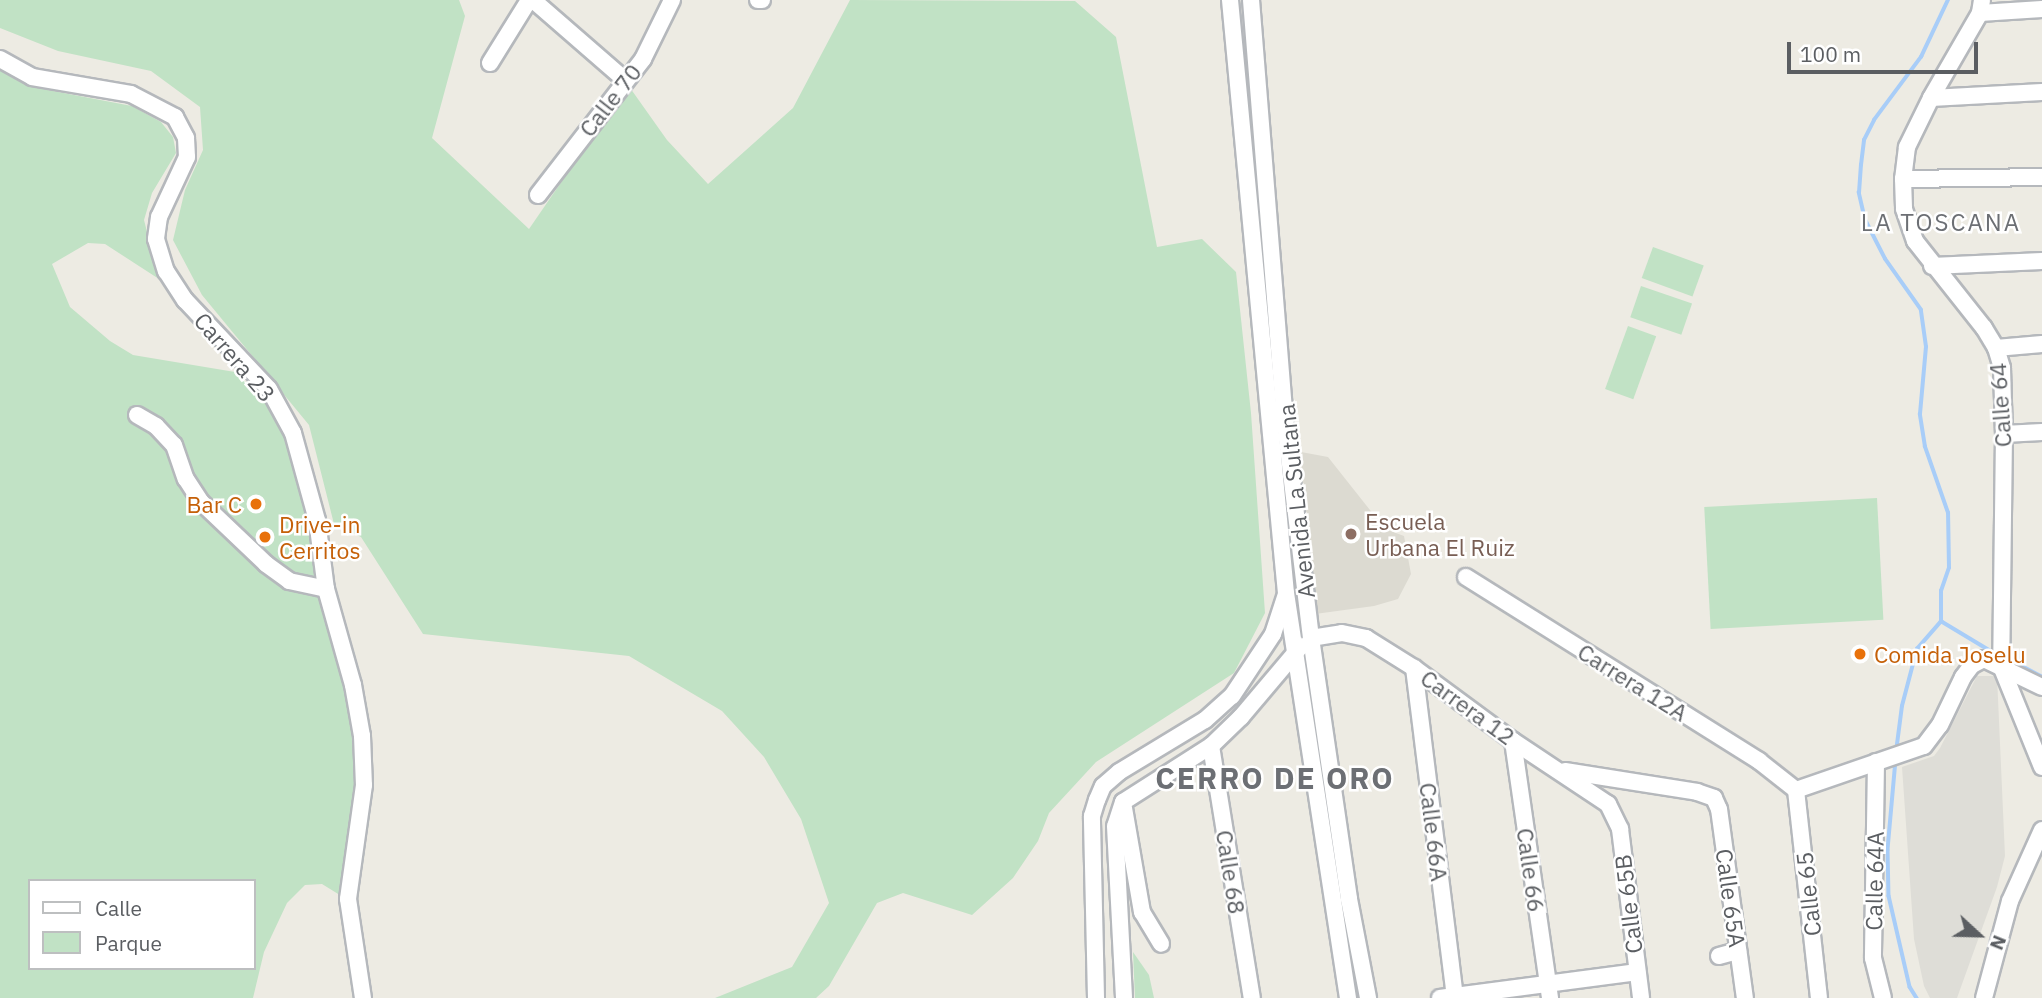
<!DOCTYPE html>
<style>
body{margin:0}
#map{position:relative;width:2042px;height:998px;overflow:hidden;background:#edebe3;font-family:"IBM Plex Sans",sans-serif}
div>[style]{position:absolute}
.industrial>*{inset:0;background:#deddd7}
.education>*{inset:0;background:#dcdad1}
.green>*{inset:0;background:#c1e2c5;transform-origin:0 0}
.stream>*{height:3.5px;margin:-1.75px;padding:0 1.75px;transform-origin:1.75px;border-radius:1.75px;background:#a8cdf8}
.roads{filter:drop-shadow(2px 0 #b5b8bc) drop-shadow(-2px 0 #b5b8bc) drop-shadow(0 2px #b5b8bc) drop-shadow(0 -2px #b5b8bc)}
.minor>*{height:16px;margin:-8px;padding:0 8px;transform-origin:8px;border-radius:8px;background:#fff}
.dots>*{width:19px;height:19px;translate:-50% -50%;box-sizing:border-box;border:4px solid #fff;border-radius:50%}
span{translate:-50% -50%;white-space:nowrap;text-align:center;line-height:1.15;-webkit-text-stroke:5px #fff;paint-order:stroke}
.street-label{font-size:23px;color:#5b5e62}
.food-label{font-size:23px;color:#c56008}
.right{translate:-100% -50%;text-align:right}
.left{translate:0 -50%;text-align:left}
.education-label{font-size:23px;color:#785e54}
.neighbourhood-label{font-size:24px;color:#6c6f74;letter-spacing:2px}
.district-label{font-size:30px;color:#6c6f74;font-weight:700;letter-spacing:2px}
.legend{position:absolute;left:28px;top:879px;width:228px;height:91px;box-sizing:border-box;background:#fff;border:2px solid #bdbfc0;margin:0;padding:9px 12px;list-style:none;font-size:21px;color:#5b5e62}
.legend li{display:flex;align-items:center;gap:14px;height:35px}
.legend b{width:35px;border:2px solid #bdbfc0}
.north{position:absolute;left:1944px;top:900px;width:70px;height:70px;-webkit-text-stroke:5px #fff;paint-order:stroke;rotate:112deg;font-size:19px;font-weight:700;line-height:28px;text-align:center;color:#5b5e62}
.north::after{content:'';display:block;margin:auto;width:24px;height:32px;background:#5b5e62;clip-path:polygon(50% 0,100% 100%,50% 72%,0 100%)}
.scale{position:absolute;left:1787px;top:42px;width:191px;height:32px;box-sizing:border-box;border:4px solid #5b5e62;border-top:0;padding-left:9px;font-size:21px;line-height:24px;white-space:nowrap;color:#5b5e62;-webkit-text-stroke:5px #fff;paint-order:stroke}
</style>
<div id="map">
<div class="industrial">
<div style="clip-path:polygon(1977px 676px,1997px 676px,2005px 856px,1997px 887px,1957px 998px,1930px 998px,1924px 986px,1914px 939px,1902px 767px,1934px 756px,1940px 748px)"></div>
</div>
<div class="education">
<div style="clip-path:polygon(1301px 452px,1328px 457px,1385px 529px,1404px 536px,1411px 574px,1398px 599px,1374px 606px,1315px 614px,1303px 532px)"></div>
</div>
<div class="green">
<div style="clip-path:polygon(0 0,459px 0,465px 16px,432px 138px,529px 229px,628px 85px,667px 140px,708px 184px,793px 108px,850px 0,1075px 1px,1116px 37px,1157px 247px,1202px 239px,1236px 272px,1251px 413px,1265px 613px,1234px 673px,1096px 762px,1049px 813px,1038px 841px,1013px 878px,972px 915px,903px 893px,877px 903px,829px 986px,816px 998px,715px 998px,792px 967px,829px 903px,801px 819px,764px 757px,722px 711px,629px 656px,423px 634px,361px 537px,334px 524px,309px 425px,202px 295px,173px 240px,185px 190px,203px 150px,200px 107px,151px 71px,58px 51px,0 28px)"></div>
<div style="clip-path:polygon(evenodd,0 70px,32px 87px,132px 106px,161px 122px,173px 137px,176px 153px,152px 193px,144px 220px,159px 279px,105px 244px,88px 243px,52px 264px,70px 307px,110px 341px,133px 355px,235px 372px,267px 404px,290px 447px,312px 519px,349px 683px,359px 786px,343px 897px,322px 884px,305px 885px,287px 903px,264px 952px,253px 998px,0 998px,0 70px,30px 881px,254px 881px,254px 968px,30px 968px,30px 881px)"></div>
<div style="left:1653px;top:247px;width:54px;height:33px;rotate:20deg"></div>
<div style="left:1641px;top:286px;width:54px;height:33px;rotate:19deg"></div>
<div style="left:1628px;top:326px;width:30px;height:67px;rotate:20deg"></div>
<div style="left:1877px;top:498px;width:122px;height:173px;rotate:87deg"></div>
<div style="clip-path:polygon(1133px 952px,1149px 975px,1154px 998px,1135px 998px)"></div>
</div>
<div class="stream">
<div style="left:1941px;top:621px;width:64px;rotate:31deg"></div>
<div style="left:2007px;top:658px;width:40px;rotate:28deg"></div>
<div style="left:1896px;top:752px;width:46px;rotate:-82.6deg"></div>
<div style="left:1902px;top:706px;width:59px;rotate:-75.3deg"></div>
<div style="left:1917px;top:649px;width:37px;rotate:-49deg"></div>
<div style="left:1941px;top:621px;width:30px;rotate:-90deg"></div>
<div style="left:1941px;top:591px;width:24px;rotate:-71deg"></div>
<div style="left:1949px;top:568px;width:55px;rotate:-91deg"></div>
<div style="left:1948px;top:513px;width:70px;rotate:-109.2deg"></div>
<div style="left:1925px;top:447px;width:33px;rotate:-99deg"></div>
<div style="left:1920px;top:414px;width:67px;rotate:-84.9deg"></div>
<div style="left:1926px;top:347px;width:37px;rotate:-98deg"></div>
<div style="left:1921px;top:310px;width:62px;rotate:-125.2deg"></div>
<div style="left:1885px;top:259px;width:44px;rotate:-117.1deg"></div>
<div style="left:1865px;top:220px;width:28px;rotate:-103deg"></div>
<div style="left:1859px;top:193px;width:28px;rotate:-86deg"></div>
<div style="left:1861px;top:165px;width:25px;rotate:-83deg"></div>
<div style="left:1864px;top:140px;width:22px;rotate:-63deg"></div>
<div style="left:1874px;top:120px;width:79px;rotate:-53.3deg"></div>
<div style="left:1921px;top:57px;width:63px;rotate:-64.7deg"></div>
<div style="left:1896px;top:760px;width:90px;rotate:95.1deg"></div>
<div style="left:1888px;top:850px;width:46px;rotate:88.8deg"></div>
<div style="left:1889px;top:896px;width:93px;rotate:77deg"></div>
<div style="left:1910px;top:987px;width:13px;rotate:58deg"></div>
</div>
<div class="roads">
<div class="minor">
<div style="left:533px;top:0;width:122px;rotate:41deg"></div>
<div style="left:758px;top:0;width:4px"></div>
<div style="left:1230px;top:0;width:596px;rotate:84.61deg"></div>
<div style="left:1286px;top:593px;width:410px;rotate:81.3deg"></div>
<div style="left:1251px;top:0;width:424px;rotate:85.4deg"></div>
<div style="left:1285px;top:423px;width:217px;rotate:83.1deg"></div>
<div style="left:1311px;top:638px;width:264px;rotate:81.7deg"></div>
<div style="left:1349px;top:899px;width:101px;rotate:79.1deg"></div>
<div style="left:1982px;top:0;width:13px;rotate:99deg"></div>
<div style="left:1980px;top:13px;width:98px;rotate:120deg"></div>
<div style="left:1931px;top:98px;width:55px;rotate:116.1deg"></div>
<div style="left:1907px;top:147px;width:32px;rotate:97deg"></div>
<div style="left:1903px;top:179px;width:30px;rotate:88deg"></div>
<div style="left:1904px;top:209px;width:34px;rotate:71deg"></div>
<div style="left:1915px;top:241px;width:111px;rotate:51.6deg"></div>
<div style="left:1984px;top:328px;width:23px;rotate:59deg"></div>
<div style="left:1996px;top:348px;width:21px;rotate:73deg"></div>
<div style="left:2002px;top:368px;width:66px;rotate:88.3deg"></div>
<div style="left:2004px;top:434px;width:232px;rotate:90.7deg"></div>
<div style="left:2001px;top:666px;width:109px;rotate:67.9deg"></div>
<div style="left:1980px;top:13px;width:62px;rotate:-3.7deg"></div>
<div style="left:0;top:59px;width:37px;rotate:29deg"></div>
<div style="left:32px;top:77px;width:100px;rotate:9.7deg"></div>
<div style="left:131px;top:94px;width:50px;rotate:27.6deg"></div>
<div style="left:175px;top:117px;width:24px;rotate:62deg"></div>
<div style="left:186px;top:138px;width:19px;rotate:87deg"></div>
<div style="left:187px;top:157px;width:66px;rotate:115deg"></div>
<div style="left:159px;top:217px;width:22px;rotate:98deg"></div>
<div style="left:156px;top:239px;width:34px;rotate:73deg"></div>
<div style="left:166px;top:271px;width:35px;rotate:57deg"></div>
<div style="left:185px;top:300px;width:122px;rotate:46.7deg"></div>
<div style="left:269px;top:389px;width:50px;rotate:61.4deg"></div>
<div style="left:293px;top:433px;width:90px;rotate:74.6deg"></div>
<div style="left:317px;top:520px;width:70px;rotate:82.6deg"></div>
<div style="left:326px;top:589px;width:100px;rotate:74.3deg"></div>
<div style="left:353px;top:685px;width:52px;rotate:80deg"></div>
<div style="left:362px;top:736px;width:49px;rotate:87.7deg"></div>
<div style="left:364px;top:785px;width:115px;rotate:98deg"></div>
<div style="left:348px;top:899px;width:100px;rotate:81.4deg"></div>
<div style="left:490px;top:63px;width:74px;rotate:-58.2deg"></div>
<div style="left:1931px;top:98px;width:111px;rotate:-3.1deg"></div>
<div style="left:1903px;top:179px;width:139px;rotate:-0.8deg"></div>
<div style="left:538px;top:195px;width:172px;rotate:-52.3deg"></div>
<div style="left:643px;top:59px;width:66px;rotate:-63.8deg"></div>
<div style="left:1932px;top:266px;width:110px;rotate:-2.6deg"></div>
<div style="left:1996px;top:348px;width:46px;rotate:-5deg"></div>
<div style="left:137px;top:415px;width:22px;rotate:30deg"></div>
<div style="left:156px;top:426px;width:26px;rotate:47deg"></div>
<div style="left:174px;top:445px;width:36px;rotate:71deg"></div>
<div style="left:186px;top:479px;width:27px;rotate:57deg"></div>
<div style="left:201px;top:502px;width:90px;rotate:43.6deg"></div>
<div style="left:266px;top:564px;width:29px;rotate:36deg"></div>
<div style="left:289px;top:581px;width:38px;rotate:12deg"></div>
<div style="left:2004px;top:434px;width:38px;rotate:-3deg"></div>
<div style="left:1466px;top:577px;width:346px;rotate:32.1deg"></div>
<div style="left:1759px;top:761px;width:47px;rotate:38.1deg"></div>
<div style="left:1311px;top:638px;width:31px;rotate:-9deg"></div>
<div style="left:1342px;top:633px;width:25px;rotate:12deg"></div>
<div style="left:1366px;top:638px;width:57px;rotate:32deg"></div>
<div style="left:1414px;top:668px;width:123px;rotate:36.4deg"></div>
<div style="left:1513px;top:741px;width:114px;rotate:33.6deg"></div>
<div style="left:1608px;top:804px;width:28px;rotate:64deg"></div>
<div style="left:1620px;top:829px;width:170px;rotate:82.9deg"></div>
<div style="left:1414px;top:668px;width:331px;rotate:82.9deg"></div>
<div style="left:1513px;top:741px;width:260px;rotate:81.8deg"></div>
<div style="left:1211px;top:746px;width:255px;rotate:80.8deg"></div>
<div style="left:1876px;top:762px;width:196px;rotate:90.9deg"></div>
<div style="left:1873px;top:958px;width:41px;rotate:76deg"></div>
<div style="left:1565px;top:771px;width:134px;rotate:9deg"></div>
<div style="left:1697px;top:792px;width:18px;rotate:19deg"></div>
<div style="left:1714px;top:798px;width:12px;rotate:66deg"></div>
<div style="left:1719px;top:809px;width:191px;rotate:82.2deg"></div>
<div style="left:1796px;top:790px;width:135px;rotate:-19deg"></div>
<div style="left:1924px;top:746px;width:26px;rotate:-53deg"></div>
<div style="left:1940px;top:725px;width:53px;rotate:-64.4deg"></div>
<div style="left:1963px;top:677px;width:15px;rotate:-53deg"></div>
<div style="left:1972px;top:665px;width:13px;rotate:-27deg"></div>
<div style="left:1984px;top:659px;width:64px;rotate:25.8deg"></div>
<div style="left:1796px;top:790px;width:209px;rotate:83.7deg"></div>
<div style="left:1123px;top:802px;width:104px;rotate:-32.5deg"></div>
<div style="left:1211px;top:746px;width:42px;rotate:-44deg"></div>
<div style="left:1241px;top:717px;width:93px;rotate:-49.8deg"></div>
<div style="left:1123px;top:802px;width:25px;rotate:108deg"></div>
<div style="left:1115px;top:826px;width:172px;rotate:87deg"></div>
<div style="left:1124px;top:808px;width:106px;rotate:80.2deg"></div>
<div style="left:1142px;top:912px;width:37px;rotate:59deg"></div>
<div style="left:1719px;top:956px;width:20px;rotate:-15deg"></div>
<div style="left:1096px;top:998px;width:182px;rotate:-91.3deg"></div>
<div style="left:1092px;top:816px;width:17px;rotate:-73deg"></div>
<div style="left:1097px;top:800px;width:15px;rotate:-67deg"></div>
<div style="left:1103px;top:786px;width:21px;rotate:-41deg"></div>
<div style="left:1119px;top:772px;width:100px;rotate:-31.2deg"></div>
<div style="left:1205px;top:720px;width:36px;rotate:-42deg"></div>
<div style="left:1232px;top:696px;width:74px;rotate:-56.5deg"></div>
<div style="left:1273px;top:634px;width:40px;rotate:-72deg"></div>
<div style="left:1440px;top:998px;width:199px;rotate:-7.5deg"></div>
<div style="left:1984px;top:998px;width:100px;rotate:-75deg"></div>
<div style="left:2010px;top:901px;width:78px;rotate:-65.7deg"></div>
</div>
</div>
<div class="dots">
<div style="left:256px;top:504px;background:#e8710a"></div>
<div style="left:1351px;top:534px;background:#8d6e63"></div>
<div style="left:265px;top:537px;background:#e8710a"></div>
<div style="left:1860px;top:654px;background:#e8710a"></div>
</div>
<div class="street-label">
<span style="left:610px;top:100px;rotate:-52deg">Calle 70</span>
<span style="left:235px;top:357px;rotate:49deg">Carrera 23</span>
<span style="left:2000px;top:405px;rotate:-94deg">Calle 64</span>
<span style="left:1296px;top:501px;rotate:-96deg">Avenida La Sultana</span>
<span style="left:1633px;top:682px;rotate:32deg">Carrera 12A</span>
<span style="left:1468px;top:707px;rotate:36deg">Carrera 12</span>
<span style="left:1434px;top:832px;rotate:83deg">Calle 66A</span>
<span style="left:1531px;top:870px;rotate:82deg">Calle 66</span>
<span style="left:1231px;top:872px;rotate:81deg">Calle 68</span>
<span style="left:1874px;top:881px;rotate:-89deg">Calle 64A</span>
<span style="left:1808px;top:894px;rotate:-96deg">Calle 65</span>
<span style="left:1731px;top:898px;rotate:82deg">Calle 65A</span>
<span style="left:1628px;top:904px;rotate:-97deg">Calle 65B</span>
</div>
<div class="food-label">
<span class="right" style="left:242px;top:504px">Bar C</span>
<span class="left" style="left:279px;top:537px">Drive-in<br>Cerritos</span>
<span class="left" style="left:1874px;top:654px">Comida Joselu</span>
</div>
<div class="education-label">
<span class="left" style="left:1365px;top:534px">Escuela<br>Urbana El Ruiz</span>
</div>
<div class="neighbourhood-label">
<span style="left:1941px;top:223px">LA TOSCANA</span>
</div>
<div class="district-label">
<span style="left:1275px;top:778px">CERRO DE ORO</span>
</div>
<ul class="legend">
<li><b style="height:9px;background:#fff"></b>Calle</li>
<li><b style="height:19px;background:#c1e2c5"></b>Parque</li>
</ul>
<div class="north">N</div>
<div class="scale">100 m</div>
</div>
